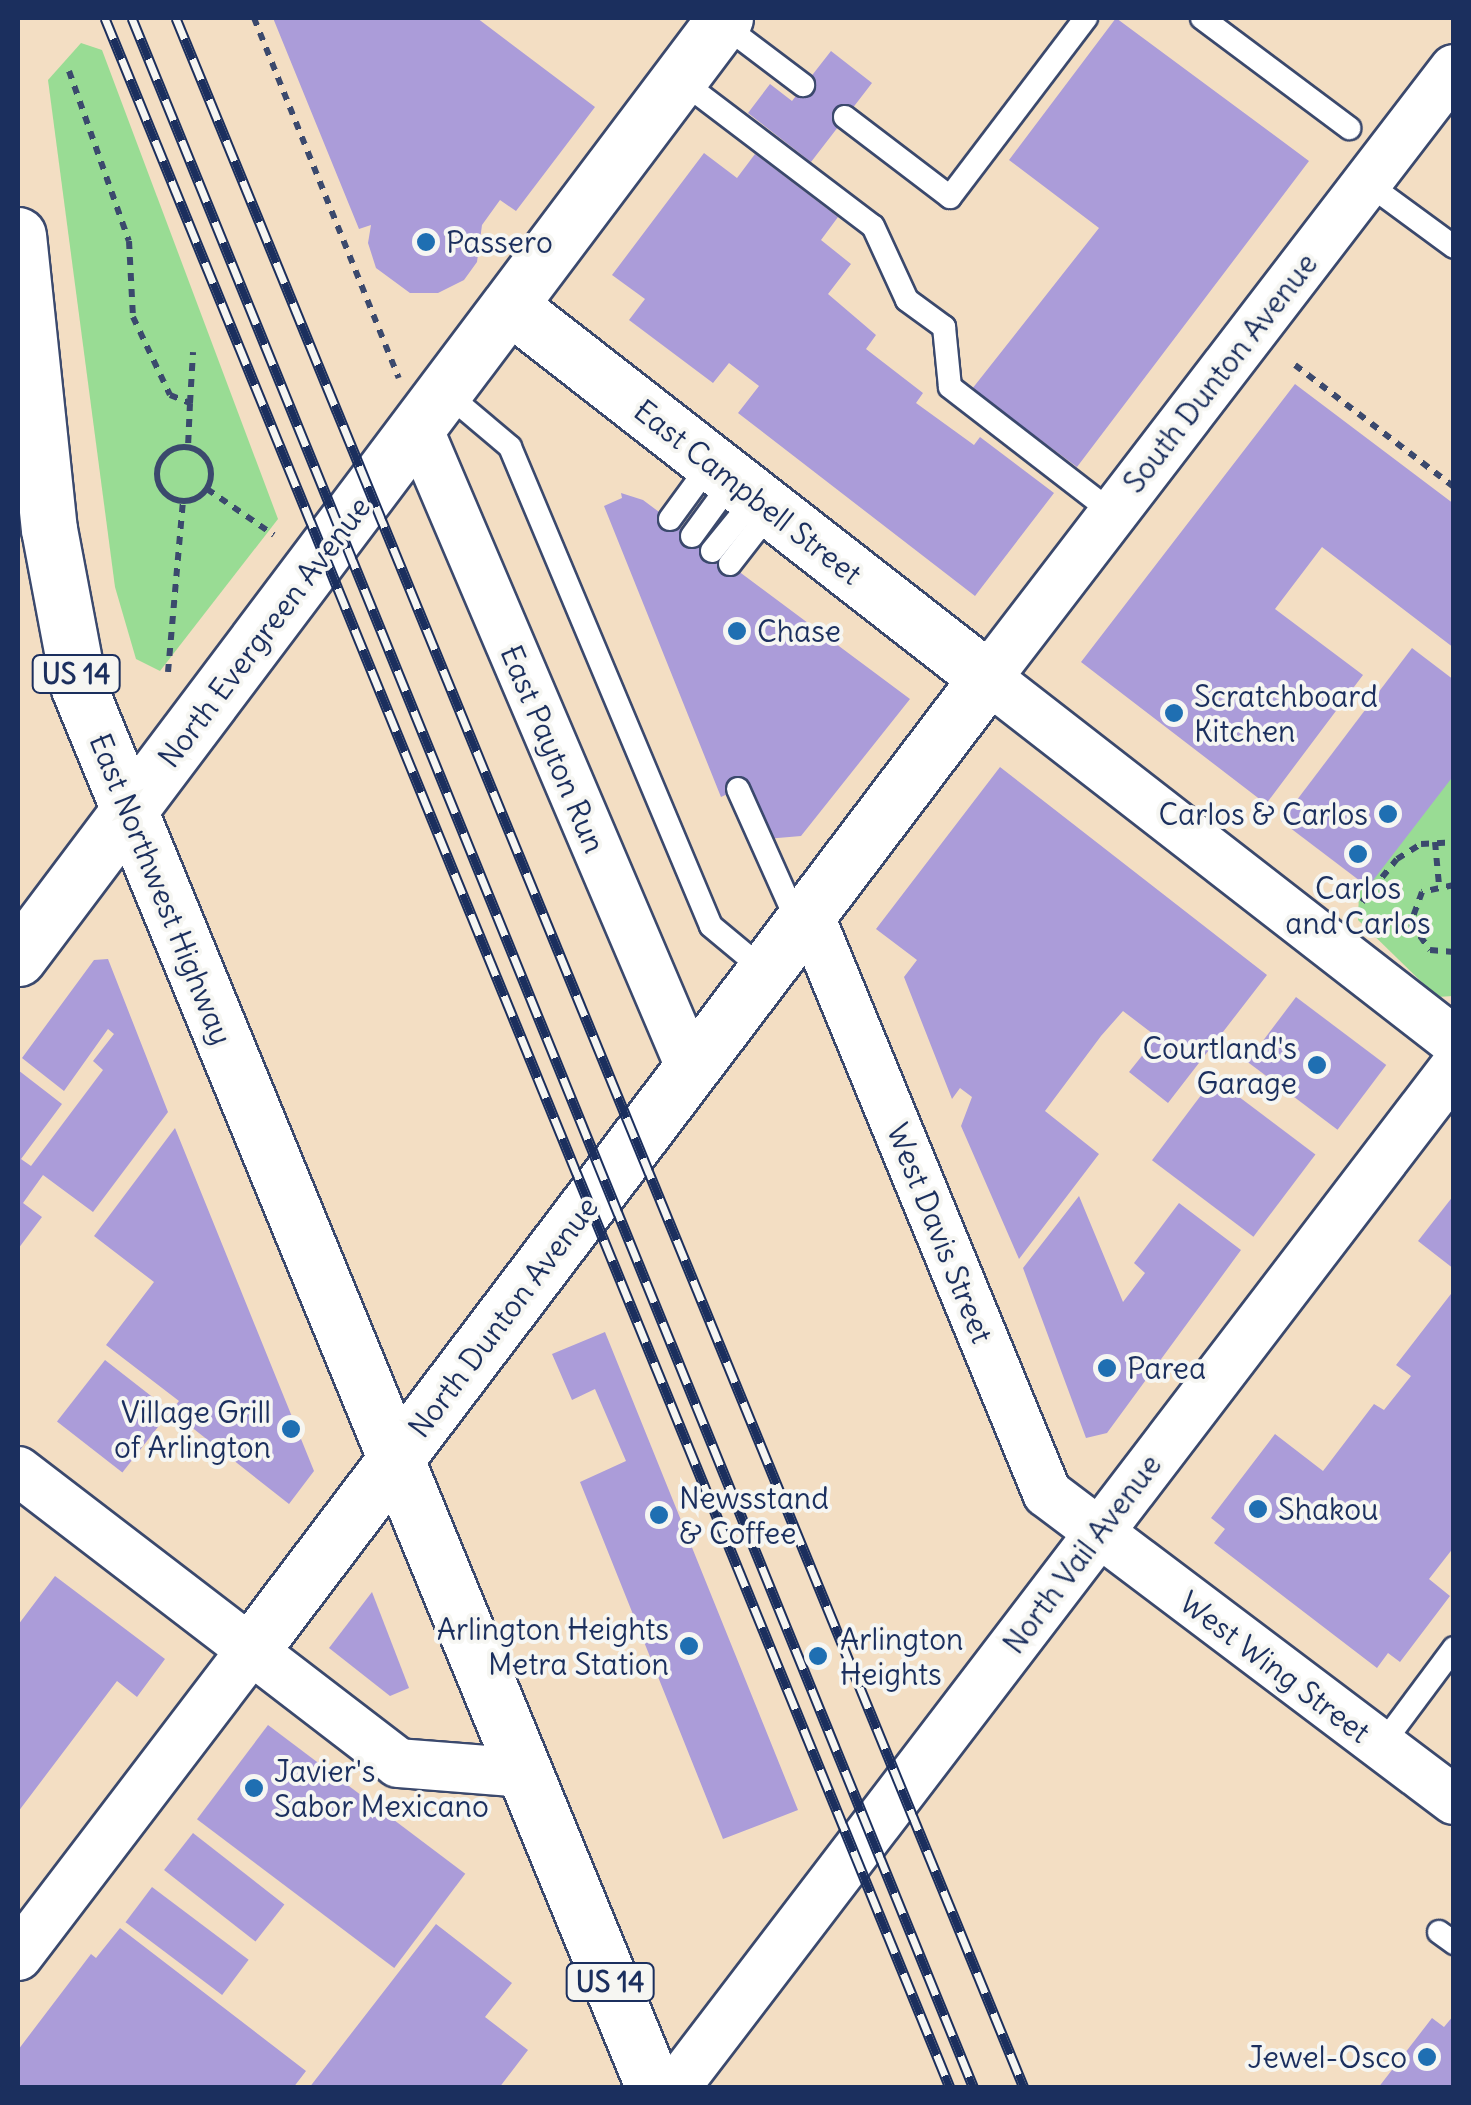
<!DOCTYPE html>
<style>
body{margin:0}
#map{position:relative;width:1471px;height:2105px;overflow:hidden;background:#f3dec3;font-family:Delius,sans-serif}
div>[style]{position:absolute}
.green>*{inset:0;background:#99dc94}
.building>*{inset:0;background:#ab9cd9;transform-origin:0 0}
.path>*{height:6px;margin-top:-3px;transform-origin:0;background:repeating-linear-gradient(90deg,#3b496d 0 8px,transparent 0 16px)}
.path>.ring{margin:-3px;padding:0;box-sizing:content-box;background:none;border:6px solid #3b496d;border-radius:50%}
.roads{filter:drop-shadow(2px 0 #3b496d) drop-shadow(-2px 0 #3b496d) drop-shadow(0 2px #3b496d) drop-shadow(0 -2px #3b496d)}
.lane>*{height:22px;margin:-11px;padding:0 11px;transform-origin:11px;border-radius:11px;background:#fff}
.street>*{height:48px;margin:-24px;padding:0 24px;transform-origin:24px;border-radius:24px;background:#fff}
.secondary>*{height:55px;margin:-27.5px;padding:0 27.5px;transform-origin:27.5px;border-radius:27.5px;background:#fff}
.primary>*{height:55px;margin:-27.5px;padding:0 27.5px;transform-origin:27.5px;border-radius:27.5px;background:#fff}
.rail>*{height:11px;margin-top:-5.5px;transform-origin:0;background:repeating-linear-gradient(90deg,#f6f6f2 0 22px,#1b2f5e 0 44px);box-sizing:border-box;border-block:2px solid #1b2f5e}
.dots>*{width:28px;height:28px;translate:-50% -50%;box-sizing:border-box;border:5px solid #f6f6f2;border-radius:50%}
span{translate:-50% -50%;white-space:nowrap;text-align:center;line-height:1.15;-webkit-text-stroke:8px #f6f6f2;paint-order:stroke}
.shield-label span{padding:2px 8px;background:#f6f6f2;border:2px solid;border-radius:8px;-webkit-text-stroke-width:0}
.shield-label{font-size:28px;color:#1b2f5e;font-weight:700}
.poi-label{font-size:30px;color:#1b2f5e}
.left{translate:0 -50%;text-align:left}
.right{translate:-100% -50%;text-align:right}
.street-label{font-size:30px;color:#1b2f5e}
.frame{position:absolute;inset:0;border:20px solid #1b2f5e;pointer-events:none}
</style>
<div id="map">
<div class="green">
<div style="clip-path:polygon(81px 43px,102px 50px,278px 519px,160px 671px,136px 659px,115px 587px,48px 80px)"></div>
<div style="clip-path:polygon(1453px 768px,1453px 996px,1437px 997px,1358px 920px,1359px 892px)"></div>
</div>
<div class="building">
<div style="clip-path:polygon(273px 18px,477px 18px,595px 107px,516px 211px,500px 200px,482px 225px,477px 262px,464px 280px,438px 293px,410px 293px,376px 268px,368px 243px,371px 225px,359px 229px)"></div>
<div style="clip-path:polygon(1116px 18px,1309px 161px,1077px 467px,972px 389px,1099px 228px,1009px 160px)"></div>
<div style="clip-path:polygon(831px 51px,872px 83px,811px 162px,748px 113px,770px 84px,792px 101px)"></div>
<div style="clip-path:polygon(704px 153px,737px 178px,755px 154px,838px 217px,821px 240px,851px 264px,828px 294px,876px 335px,866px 349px,923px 393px,916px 403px,974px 445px,980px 437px,1054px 493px,975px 596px,738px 413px,759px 386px,729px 363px,713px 383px,629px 320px,645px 299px,612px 275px)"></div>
<div style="clip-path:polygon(1295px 384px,1454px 504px,1454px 648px,1322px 547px,1275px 609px,1363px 675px,1266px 804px,1081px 662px)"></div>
<div style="clip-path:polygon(621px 493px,643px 500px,910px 699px,801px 836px,766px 839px,745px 786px,721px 797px,604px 506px,622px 498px)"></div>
<div style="clip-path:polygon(1412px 648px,1454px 680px,1454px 775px,1368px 887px,1281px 821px)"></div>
<div style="clip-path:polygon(1000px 767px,1267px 975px,1168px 1103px,1129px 1072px,1157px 1037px,1123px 1011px,1101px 1036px,1045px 1111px,1099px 1154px,1019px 1259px,961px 1126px,972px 1097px,960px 1088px,952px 1099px,904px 977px,917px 960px,876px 929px)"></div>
<div style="clip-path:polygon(108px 959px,168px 1112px,93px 1212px,43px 1175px,23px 1203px,42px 1217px,18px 1249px,18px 1070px,62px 1104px,21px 1159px,31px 1166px,103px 1070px,93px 1061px,114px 1034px,108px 1029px,64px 1091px,22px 1058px,94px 960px)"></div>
<div style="left:1296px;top:997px;width:113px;height:81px;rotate:37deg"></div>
<div style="left:1214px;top:1078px;width:127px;height:103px;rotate:37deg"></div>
<div style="clip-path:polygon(175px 1128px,314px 1471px,289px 1504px,171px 1411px,179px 1401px,106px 1345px,154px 1282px,94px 1236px)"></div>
<div style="clip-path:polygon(1454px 1195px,1454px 1269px,1418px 1241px)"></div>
<div style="clip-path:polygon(1079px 1196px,1123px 1302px,1145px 1273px,1134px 1263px,1179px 1203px,1241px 1250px,1107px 1433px,1086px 1438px,1023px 1268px)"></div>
<div style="clip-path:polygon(1454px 1290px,1454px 1547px,1429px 1579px,1450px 1596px,1400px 1662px,1388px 1653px,1377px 1668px,1214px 1543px,1225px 1529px,1211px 1518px,1275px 1434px,1323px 1471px,1374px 1404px,1384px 1410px,1411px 1376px,1396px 1365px)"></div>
<div style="clip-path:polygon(605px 1332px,798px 1810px,723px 1839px,580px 1482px,626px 1461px,595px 1389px,572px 1400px,552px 1354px)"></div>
<div style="left:105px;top:1360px;width:83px;height:78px;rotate:38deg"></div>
<div style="clip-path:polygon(55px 1576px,165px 1659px,137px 1697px,117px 1681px,18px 1812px,18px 1625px)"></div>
<div style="clip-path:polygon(372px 1592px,409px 1688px,390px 1696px,329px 1648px)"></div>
<div style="left:268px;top:1725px;width:247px;height:118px;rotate:37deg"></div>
<div style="left:193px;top:1833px;width:116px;height:47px;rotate:38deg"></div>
<div style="left:152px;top:1887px;width:121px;height:44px;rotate:37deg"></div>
<div style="clip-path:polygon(436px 1924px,512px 1983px,485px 2017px,528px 2050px,499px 2088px,309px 2088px)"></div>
<div style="clip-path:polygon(120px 1928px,306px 2071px,293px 2088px,18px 2088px,18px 2050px,91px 1954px,96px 1958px)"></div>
<div style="clip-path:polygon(1454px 2015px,1454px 2088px,1378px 2088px,1432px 2018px,1444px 2027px)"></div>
</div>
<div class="path">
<div style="left:254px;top:18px;width:388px;rotate:68.1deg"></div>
<div style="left:69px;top:71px;width:180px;rotate:70.6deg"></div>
<div style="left:129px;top:241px;width:76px;rotate:87deg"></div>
<div style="left:133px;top:317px;width:86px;rotate:64.6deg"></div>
<div style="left:170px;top:395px;width:22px;rotate:22deg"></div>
<div style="left:190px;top:403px;width:44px;rotate:92.6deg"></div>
<div style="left:1295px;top:365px;width:200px;rotate:37.5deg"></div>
<div style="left:190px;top:403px;width:51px;rotate:-86.6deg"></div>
<div class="ring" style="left:157px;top:447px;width:48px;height:48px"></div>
<div style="left:207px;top:489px;width:81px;rotate:34.5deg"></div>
<div style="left:168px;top:672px;width:172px;rotate:-85deg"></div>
<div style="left:1435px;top:842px;width:43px;rotate:84.7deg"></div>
<div style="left:1454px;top:885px;width:33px;rotate:168deg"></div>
<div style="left:1422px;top:892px;width:33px;rotate:110deg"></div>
<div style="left:1411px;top:923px;width:33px;rotate:55deg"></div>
<div style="left:1430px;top:950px;width:24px;rotate:5deg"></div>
<div style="left:1362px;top:902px;width:55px;rotate:-50.9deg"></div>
<div style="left:1397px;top:859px;width:28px;rotate:-32deg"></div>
<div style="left:1421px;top:844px;width:33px;rotate:-3deg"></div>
</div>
<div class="roads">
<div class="lane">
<div style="left:1202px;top:18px;width:184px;rotate:36.8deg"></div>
<div style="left:721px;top:23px;width:103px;rotate:37.1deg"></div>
<div style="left:679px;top:79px;width:243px;rotate:37.2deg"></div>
<div style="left:873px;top:226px;width:81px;rotate:65.3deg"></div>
<div style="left:907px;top:300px;width:46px;rotate:36.1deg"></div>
<div style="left:944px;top:327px;width:60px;rotate:84.3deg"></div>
<div style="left:950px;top:387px;width:206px;rotate:37.7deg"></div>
<div style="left:845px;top:117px;width:132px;rotate:37.3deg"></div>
<div style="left:950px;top:197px;width:225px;rotate:-52.8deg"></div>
<div style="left:1367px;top:183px;width:108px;rotate:36.3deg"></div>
<div style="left:445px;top:392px;width:85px;rotate:40.2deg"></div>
<div style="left:510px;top:447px;width:519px;rotate:67.24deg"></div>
<div style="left:711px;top:926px;width:70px;rotate:39.8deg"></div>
<div style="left:670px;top:519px;width:69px;rotate:-53.8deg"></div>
<div style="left:692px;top:536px;width:69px;rotate:-53.8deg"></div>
<div style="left:712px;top:551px;width:68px;rotate:-50.9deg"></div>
<div style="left:730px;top:564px;width:68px;rotate:-52.1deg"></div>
<div style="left:738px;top:789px;width:147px;rotate:65.9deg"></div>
<div style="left:1381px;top:1746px;width:122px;rotate:-53.3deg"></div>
<div style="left:1439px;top:1932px;width:19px;rotate:36deg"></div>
</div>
<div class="street">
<div style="left:1454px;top:69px;width:767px;rotate:127.48deg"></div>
<div style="left:987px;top:678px;width:591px;rotate:37.86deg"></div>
<div style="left:418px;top:428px;width:697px;rotate:66.93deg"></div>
<div style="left:809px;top:914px;width:626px;rotate:67.65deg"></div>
<div style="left:1047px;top:1493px;width:510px;rotate:37.03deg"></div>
<div style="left:18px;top:1471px;width:479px;rotate:37.5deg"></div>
<div style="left:398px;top:1763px;width:126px;rotate:4.5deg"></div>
<div style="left:18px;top:1956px;width:385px;rotate:-52.7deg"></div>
<div style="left:675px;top:2088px;width:1283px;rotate:-52.63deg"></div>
</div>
<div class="secondary">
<div style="left:18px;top:958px;width:1176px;rotate:-53.05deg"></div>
<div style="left:251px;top:1650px;width:1219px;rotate:-52.87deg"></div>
<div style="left:987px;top:678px;width:605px;rotate:-142.05deg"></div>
</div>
<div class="primary">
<div style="left:18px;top:235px;width:296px;rotate:84deg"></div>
<div style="left:49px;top:529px;width:162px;rotate:79.3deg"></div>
<div style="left:79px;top:688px;width:1513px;rotate:67.67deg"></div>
</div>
</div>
<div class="rail">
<div style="left:105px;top:18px;width:2236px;rotate:67.79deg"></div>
<div style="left:132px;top:18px;width:2235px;rotate:67.87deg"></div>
<div style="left:176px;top:18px;width:2237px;rotate:67.72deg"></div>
</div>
<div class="dots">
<div style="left:426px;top:242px;background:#1f6fb2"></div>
<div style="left:737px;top:631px;background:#1f6fb2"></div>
<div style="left:1174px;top:713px;background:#1f6fb2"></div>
<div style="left:1388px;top:814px;background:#1f6fb2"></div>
<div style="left:1358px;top:854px;background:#1f6fb2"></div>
<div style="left:1317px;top:1065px;background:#1f6fb2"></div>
<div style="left:1107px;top:1368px;background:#1f6fb2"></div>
<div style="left:291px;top:1429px;background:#1f6fb2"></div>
<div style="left:1258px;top:1509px;background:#1f6fb2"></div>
<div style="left:659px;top:1515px;background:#1f6fb2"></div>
<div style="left:689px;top:1646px;background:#1f6fb2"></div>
<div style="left:818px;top:1656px;background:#1f6fb2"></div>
<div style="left:254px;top:1788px;background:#1f6fb2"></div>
<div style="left:1427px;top:2057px;background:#1f6fb2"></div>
</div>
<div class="shield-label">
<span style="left:76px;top:674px">US 14</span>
<span style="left:610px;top:1982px">US 14</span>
</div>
<div class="poi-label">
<span class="left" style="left:446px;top:242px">Passero</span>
<span class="left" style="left:757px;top:631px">Chase</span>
<span class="left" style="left:1194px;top:713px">Scratchboard<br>Kitchen</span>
<span class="right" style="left:1368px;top:814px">Carlos &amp; Carlos</span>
<span style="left:1358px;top:905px">Carlos<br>and Carlos</span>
<span class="right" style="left:1297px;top:1065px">Courtland's<br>Garage</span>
<span class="left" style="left:1127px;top:1368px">Parea</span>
<span class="right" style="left:271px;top:1429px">Village Grill<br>of Arlington</span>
<span class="left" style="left:679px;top:1515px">Newsstand<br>&amp; Coffee</span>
<span class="left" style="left:1278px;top:1509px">Shakou</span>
<span class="right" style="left:669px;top:1646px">Arlington Heights<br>Metra Station</span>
<span class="left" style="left:840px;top:1656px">Arlington<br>Heights</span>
<span class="left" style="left:274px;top:1788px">Javier's<br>Sabor Mexicano</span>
<span class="right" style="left:1407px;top:2057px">Jewel-Osco</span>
</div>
<div class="street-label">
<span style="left:1220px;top:373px;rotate:-52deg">South Dunton Avenue</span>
<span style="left:748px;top:492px;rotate:38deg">East Campbell Street</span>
<span style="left:264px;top:632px;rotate:-53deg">North Evergreen Avenue</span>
<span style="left:553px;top:749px;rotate:67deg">East Payton Run</span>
<span style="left:161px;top:889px;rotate:68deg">East Northwest Highway</span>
<span style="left:940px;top:1233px;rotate:68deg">West Davis Street</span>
<span style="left:503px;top:1317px;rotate:-53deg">North Dunton Avenue</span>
<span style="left:1082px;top:1554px;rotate:-53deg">North Vail Avenue</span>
<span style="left:1275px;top:1667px;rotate:37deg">West Wing Street</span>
</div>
<div class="frame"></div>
</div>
